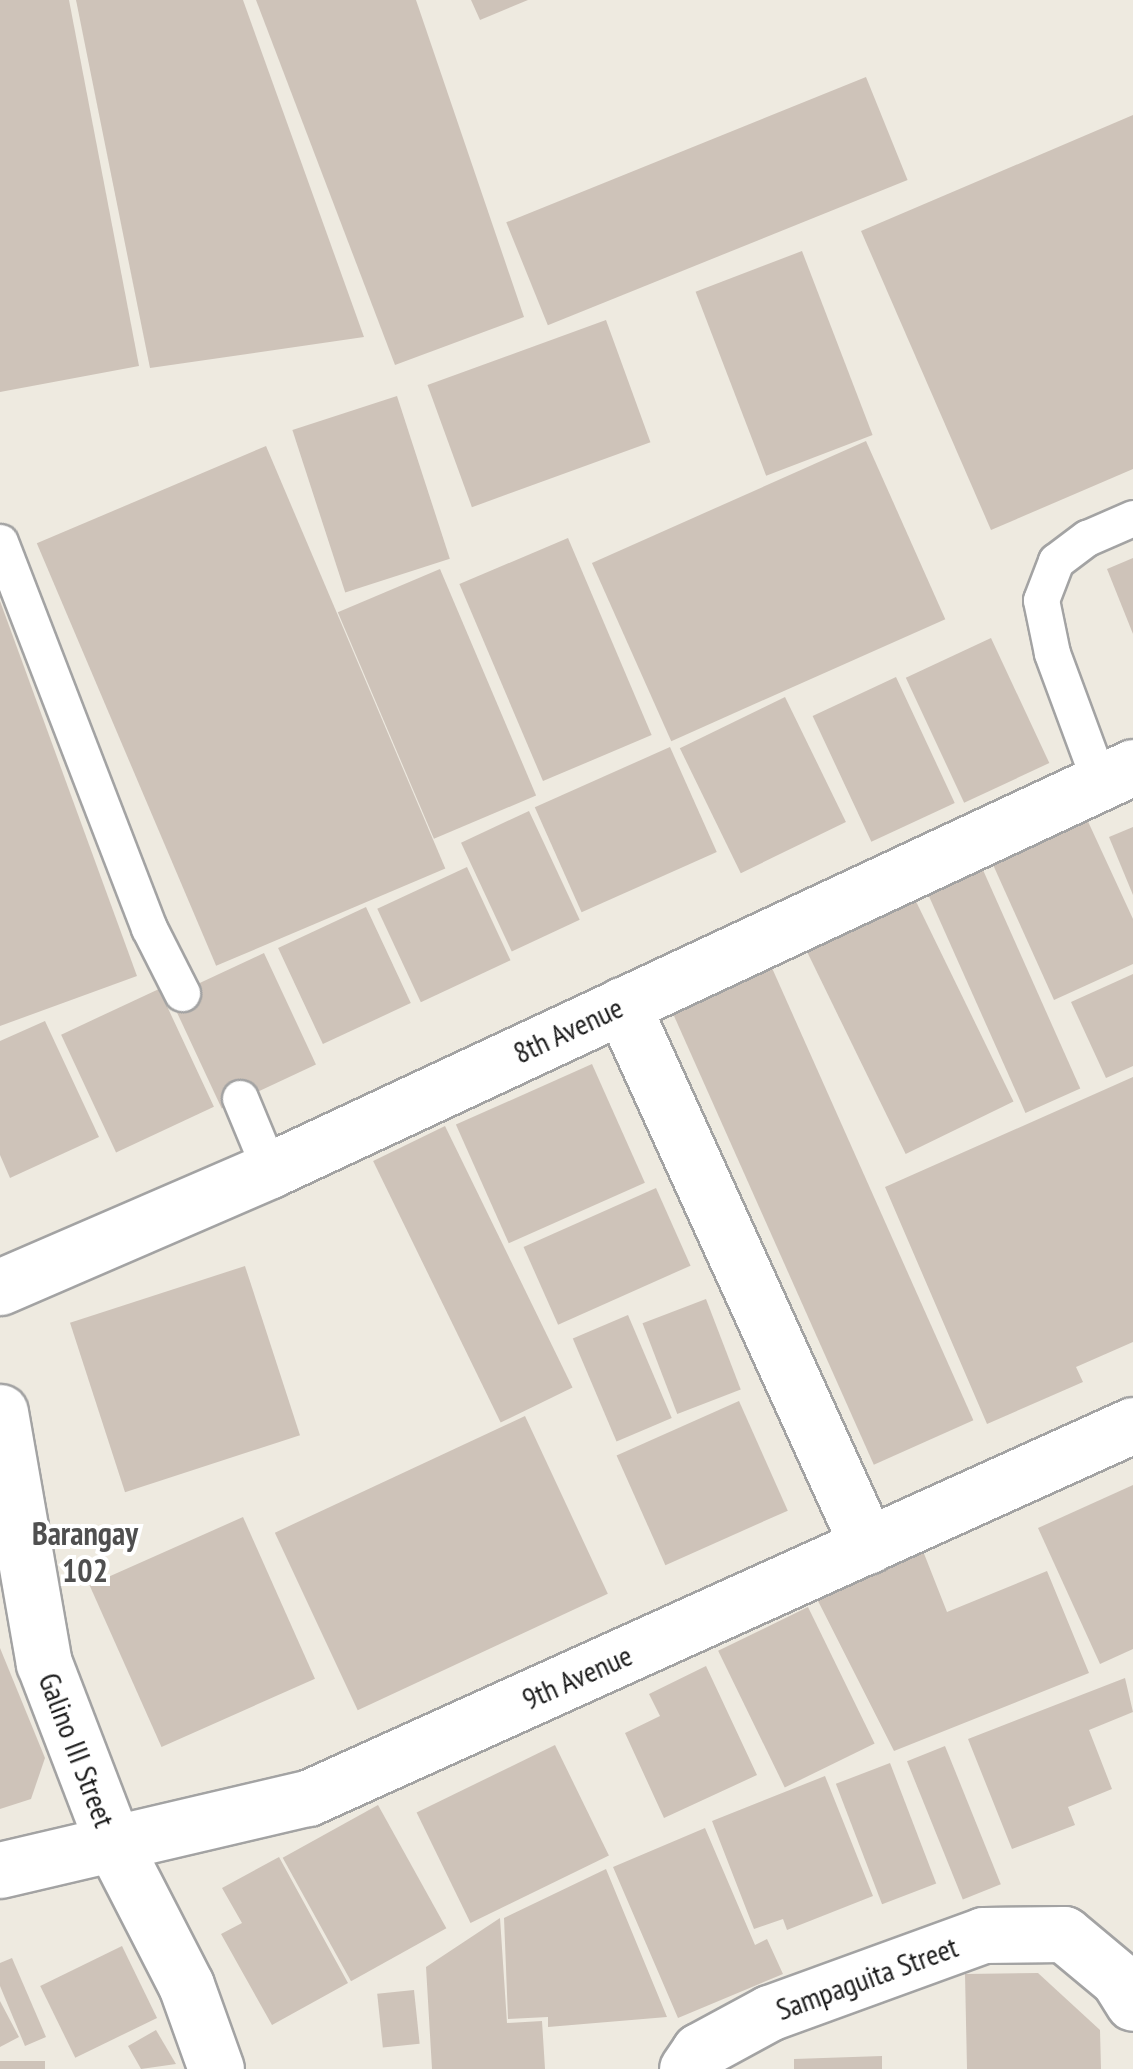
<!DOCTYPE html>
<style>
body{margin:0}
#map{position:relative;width:1133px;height:2069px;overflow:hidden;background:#eeeae0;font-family:"PT Sans Narrow",sans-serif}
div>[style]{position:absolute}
.building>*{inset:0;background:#cec3b9;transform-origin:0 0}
.roads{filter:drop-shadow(2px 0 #a3a3a3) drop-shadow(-2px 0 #a3a3a3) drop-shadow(0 2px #a3a3a3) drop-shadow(0 -2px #a3a3a3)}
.service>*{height:35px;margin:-17.5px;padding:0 17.5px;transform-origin:17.5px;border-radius:17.5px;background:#fff}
.minor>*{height:55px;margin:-27.5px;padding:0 27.5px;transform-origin:27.5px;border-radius:27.5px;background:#fff}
span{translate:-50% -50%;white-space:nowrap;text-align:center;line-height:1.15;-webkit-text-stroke:8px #fff;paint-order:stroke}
.street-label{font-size:30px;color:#1c1c1c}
.neighbourhood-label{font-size:32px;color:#4f4f4f;font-weight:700}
</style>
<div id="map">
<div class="building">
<div style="clip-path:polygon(0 0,69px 0,139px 366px,0 392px)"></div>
<div style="clip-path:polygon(76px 0,243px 0,364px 337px,150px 368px)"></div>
<div style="clip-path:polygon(256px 0,416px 0,524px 317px,395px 365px)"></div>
<div style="clip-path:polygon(471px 0,528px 0,480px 20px)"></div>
<div style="left:866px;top:77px;width:111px;height:388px;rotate:68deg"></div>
<div style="clip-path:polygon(1133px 115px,1133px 469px,991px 530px,861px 231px)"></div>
<div style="left:802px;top:251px;width:197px;height:114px;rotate:69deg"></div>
<div style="left:606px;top:320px;width:130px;height:190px;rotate:70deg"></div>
<div style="left:397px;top:396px;width:171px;height:110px;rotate:72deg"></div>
<div style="left:866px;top:441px;width:195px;height:300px;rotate:66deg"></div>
<div style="left:266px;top:446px;width:459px;height:249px;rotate:67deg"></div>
<div style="left:568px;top:538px;width:214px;height:118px;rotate:67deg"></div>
<div style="clip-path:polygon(1133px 558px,1133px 634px,1107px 569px)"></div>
<div style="left:440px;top:569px;width:246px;height:111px;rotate:67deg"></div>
<div style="clip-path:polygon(0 601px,137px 976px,0 1026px)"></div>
<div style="left:991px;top:638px;width:138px;height:94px;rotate:65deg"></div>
<div style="left:896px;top:677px;width:139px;height:92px;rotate:65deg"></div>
<div style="left:785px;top:697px;width:139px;height:117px;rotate:64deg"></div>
<div style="left:670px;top:747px;width:115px;height:148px;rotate:66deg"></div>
<div style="left:529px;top:811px;width:120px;height:75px;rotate:65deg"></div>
<div style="clip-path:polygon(1085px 815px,1133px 919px,1133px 964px,1054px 1000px,990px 858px)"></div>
<div style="clip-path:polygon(1133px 827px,1133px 895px,1109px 837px)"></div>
<div style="left:979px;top:861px;width:249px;height:60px;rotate:66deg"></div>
<div style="left:467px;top:867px;width:103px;height:99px;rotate:65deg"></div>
<div style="left:907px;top:883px;width:243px;height:120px;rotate:64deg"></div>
<div style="left:366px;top:907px;width:106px;height:97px;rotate:65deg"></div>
<div style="left:264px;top:953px;width:123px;height:104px;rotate:65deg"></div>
<div style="left:768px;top:959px;width:505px;height:109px;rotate:66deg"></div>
<div style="clip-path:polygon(1133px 974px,1133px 1066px,1106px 1078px,1071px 1002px)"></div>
<div style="left:159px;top:989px;width:130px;height:108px;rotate:65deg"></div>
<div style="clip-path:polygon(45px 1021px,99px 1137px,10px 1178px,0 1155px,0 1041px)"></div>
<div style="left:592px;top:1064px;width:130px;height:149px;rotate:66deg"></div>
<div style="clip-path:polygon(1133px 1077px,1133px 1342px,1076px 1367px,1083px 1382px,987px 1424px,885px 1187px)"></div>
<div style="left:445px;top:1126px;width:291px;height:80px;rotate:64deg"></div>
<div style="left:656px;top:1188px;width:85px;height:145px;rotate:66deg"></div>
<div style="left:245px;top:1266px;width:178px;height:184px;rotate:72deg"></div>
<div style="left:706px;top:1299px;width:97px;height:68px;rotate:69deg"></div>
<div style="left:628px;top:1315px;width:112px;height:60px;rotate:67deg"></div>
<div style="left:739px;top:1401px;width:120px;height:134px;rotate:66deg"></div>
<div style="left:525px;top:1416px;width:196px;height:276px;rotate:65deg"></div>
<div style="clip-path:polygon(1133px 1485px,1133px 1649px,1100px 1664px,1038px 1528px)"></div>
<div style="left:243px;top:1517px;width:177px;height:168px;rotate:66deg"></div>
<div style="clip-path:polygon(923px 1551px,947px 1612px,1047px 1571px,1089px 1673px,894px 1751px,815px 1595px)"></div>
<div style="left:808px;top:1607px;width:152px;height:100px;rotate:64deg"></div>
<div style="clip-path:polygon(0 1648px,45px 1758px,31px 1799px,0 1809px)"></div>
<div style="clip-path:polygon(706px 1666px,757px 1775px,664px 1818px,625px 1733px,660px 1716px,649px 1694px)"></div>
<div style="clip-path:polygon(1125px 1678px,1133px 1712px,1089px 1730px,1112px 1789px,1068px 1807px,1075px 1825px,1012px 1849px,968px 1739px)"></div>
<div style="left:555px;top:1745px;width:123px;height:154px;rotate:64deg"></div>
<div style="left:945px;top:1746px;width:149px;height:41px;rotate:68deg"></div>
<div style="left:890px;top:1763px;width:129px;height:58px;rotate:69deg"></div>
<div style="clip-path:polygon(825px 1776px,873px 1896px,787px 1930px,783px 1919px,754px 1929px,712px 1821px)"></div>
<div style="left:378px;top:1805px;width:141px;height:109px;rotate:61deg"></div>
<div style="clip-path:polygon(705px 1828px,755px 1945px,767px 1939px,783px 1974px,678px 2018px,613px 1867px)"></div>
<div style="clip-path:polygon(279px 1857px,348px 1983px,272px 2025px,221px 1934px,242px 1923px,222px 1888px)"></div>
<div style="clip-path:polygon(606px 1869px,667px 2017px,548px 2027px,548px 2017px,508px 2019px,504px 1918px)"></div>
<div style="clip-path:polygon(500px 1918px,507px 2023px,542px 2021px,545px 2069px,432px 2069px,426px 1967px)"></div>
<div style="left:122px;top:1946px;width:80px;height:91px;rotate:64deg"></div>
<div style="clip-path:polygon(12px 1958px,46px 2037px,25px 2046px,0 1986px,0 1963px)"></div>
<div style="clip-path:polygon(1038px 1973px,1100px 2030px,1101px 2069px,967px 2069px,965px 1974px)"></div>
<div style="left:414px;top:1990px;width:54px;height:37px;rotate:84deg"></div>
<div style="clip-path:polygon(0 2001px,19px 2037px,0 2047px)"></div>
<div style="clip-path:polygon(156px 2030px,176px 2064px,141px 2069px,128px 2046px)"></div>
<div style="clip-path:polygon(882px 2056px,882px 2069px,794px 2069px,794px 2059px)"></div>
<div style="left:0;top:2061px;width:45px;height:8px"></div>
</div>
<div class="roads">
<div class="service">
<div style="left:0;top:542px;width:414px;rotate:68.9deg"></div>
<div style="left:149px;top:928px;width:73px;rotate:63.1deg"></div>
<div style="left:1100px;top:783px;width:139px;rotate:-110.3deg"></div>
<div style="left:1052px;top:653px;width:54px;rotate:-101.7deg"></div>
<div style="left:1041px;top:600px;width:42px;rotate:-69deg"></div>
<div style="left:1056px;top:561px;width:39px;rotate:-37deg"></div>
<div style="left:1087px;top:538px;width:50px;rotate:-23.5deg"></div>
<div style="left:240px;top:1098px;width:78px;rotate:67.4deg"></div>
</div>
<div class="minor">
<div style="left:622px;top:1005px;width:594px;rotate:65.55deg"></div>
<div style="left:0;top:1287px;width:294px;rotate:-23.4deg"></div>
<div style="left:270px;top:1170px;width:952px;rotate:-25.03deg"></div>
<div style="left:0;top:1412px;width:255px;rotate:80.1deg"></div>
<div style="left:44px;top:1663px;width:193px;rotate:69deg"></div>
<div style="left:113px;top:1843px;width:160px;rotate:62.8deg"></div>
<div style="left:186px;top:1985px;width:89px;rotate:70.3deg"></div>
<div style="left:0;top:1870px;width:316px;rotate:-13.2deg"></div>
<div style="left:308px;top:1798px;width:905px;rotate:-24.33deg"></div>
<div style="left:687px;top:2069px;width:22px;rotate:-56deg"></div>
<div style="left:699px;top:2051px;width:80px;rotate:-28.5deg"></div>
<div style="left:769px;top:2013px;width:228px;rotate:-20deg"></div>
<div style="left:983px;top:1935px;width:81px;rotate:-0.7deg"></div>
<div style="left:1064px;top:1934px;width:70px;rotate:39.8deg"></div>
<div style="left:1118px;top:1979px;width:28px;rotate:58deg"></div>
</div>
</div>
<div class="street-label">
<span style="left:568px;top:1030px;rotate:-25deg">8th Avenue</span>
<span style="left:577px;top:1677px;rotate:-24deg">9th Avenue</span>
<span style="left:77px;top:1750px;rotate:69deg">Galino III Street</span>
<span style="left:867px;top:1978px;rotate:-20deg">Sampaguita Street</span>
</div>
<div class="neighbourhood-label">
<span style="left:85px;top:1552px">Barangay<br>102</span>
</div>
</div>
